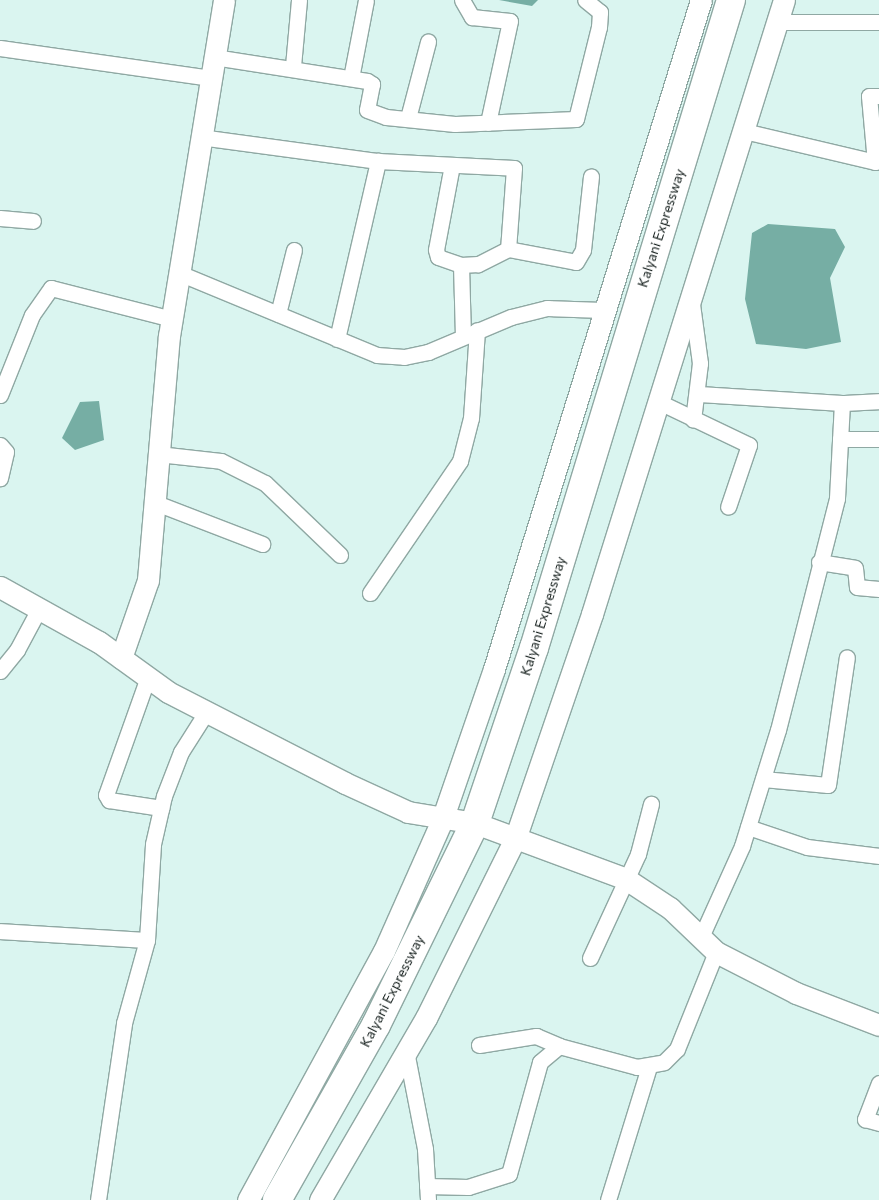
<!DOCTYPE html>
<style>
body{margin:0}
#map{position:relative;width:879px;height:1200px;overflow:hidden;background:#daf5f0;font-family:Commissioner,sans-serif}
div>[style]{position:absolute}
.water>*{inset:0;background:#76aea4}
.roads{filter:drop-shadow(1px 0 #8fa8a3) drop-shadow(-1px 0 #8fa8a3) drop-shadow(0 1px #8fa8a3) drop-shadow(0 -1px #8fa8a3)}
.street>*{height:15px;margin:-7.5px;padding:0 7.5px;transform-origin:7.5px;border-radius:7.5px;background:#fff}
.secondary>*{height:21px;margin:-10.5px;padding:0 10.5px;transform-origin:10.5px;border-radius:10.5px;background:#fff}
.highway>*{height:28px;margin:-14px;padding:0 14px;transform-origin:14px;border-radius:14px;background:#fff}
span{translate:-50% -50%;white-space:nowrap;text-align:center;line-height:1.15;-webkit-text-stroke:4px #fff;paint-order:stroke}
.street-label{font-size:14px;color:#151f1d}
</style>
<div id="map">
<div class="water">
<div style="clip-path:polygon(499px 0,538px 0,532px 6px)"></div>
<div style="clip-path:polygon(768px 224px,835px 229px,845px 247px,830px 278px,841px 342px,806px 349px,756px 344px,745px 299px,752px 233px)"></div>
<div style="clip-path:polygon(99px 401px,104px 440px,75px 450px,62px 438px,80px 402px)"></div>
</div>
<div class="roads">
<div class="street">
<div style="left:462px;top:0;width:20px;rotate:60deg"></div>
<div style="left:472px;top:17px;width:38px;rotate:6deg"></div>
<div style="left:510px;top:21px;width:104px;rotate:102.2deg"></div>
<div style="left:777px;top:22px;width:102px"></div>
<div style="left:0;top:48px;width:213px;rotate:8.1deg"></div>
<div style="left:214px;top:57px;width:155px;rotate:8.9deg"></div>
<div style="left:367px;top:81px;width:6px;rotate:31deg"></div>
<div style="left:372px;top:84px;width:26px;rotate:101deg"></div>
<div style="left:367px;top:110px;width:20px;rotate:20deg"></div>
<div style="left:386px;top:117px;width:69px;rotate:5.8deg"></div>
<div style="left:455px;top:124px;width:121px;rotate:-2.4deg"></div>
<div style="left:576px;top:119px;width:95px;rotate:-76deg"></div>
<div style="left:599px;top:27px;width:15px;rotate:-86deg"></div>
<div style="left:600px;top:12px;width:19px;rotate:-141deg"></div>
<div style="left:293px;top:66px;width:66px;rotate:-84.8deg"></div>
<div style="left:351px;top:78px;width:79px;rotate:-79.1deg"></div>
<div style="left:408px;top:118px;width:79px;rotate:-75.3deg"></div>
<div style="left:744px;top:131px;width:135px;rotate:13.3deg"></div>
<div style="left:875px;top:162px;width:66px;rotate:-95.2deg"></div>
<div style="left:869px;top:96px;width:10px"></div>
<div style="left:200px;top:137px;width:180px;rotate:7.7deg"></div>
<div style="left:378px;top:161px;width:136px;rotate:2.9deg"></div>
<div style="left:514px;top:168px;width:81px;rotate:94.2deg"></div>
<div style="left:508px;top:249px;width:34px;rotate:153deg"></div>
<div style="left:478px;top:264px;width:17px;rotate:177deg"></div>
<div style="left:461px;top:265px;width:71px;rotate:88.4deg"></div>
<div style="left:452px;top:165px;width:86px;rotate:100.7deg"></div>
<div style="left:436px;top:250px;width:7px;rotate:74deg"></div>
<div style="left:438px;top:257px;width:24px;rotate:19deg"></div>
<div style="left:0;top:218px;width:33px;rotate:5deg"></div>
<div style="left:508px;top:249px;width:69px;rotate:10.8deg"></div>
<div style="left:576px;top:262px;width:14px;rotate:-60deg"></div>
<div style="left:583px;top:250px;width:74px;rotate:-83.8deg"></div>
<div style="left:179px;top:273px;width:214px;rotate:22.5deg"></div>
<div style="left:377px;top:355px;width:27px;rotate:4deg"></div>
<div style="left:404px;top:357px;width:25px;rotate:-12deg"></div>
<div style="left:428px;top:352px;width:90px;rotate:-22.9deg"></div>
<div style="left:511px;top:317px;width:37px;rotate:-14deg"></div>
<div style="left:547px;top:308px;width:56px;rotate:2deg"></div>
<div style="left:692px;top:304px;width:60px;rotate:82.3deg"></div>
<div style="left:700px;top:363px;width:57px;rotate:97deg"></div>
<div style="left:278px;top:314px;width:66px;rotate:-76deg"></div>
<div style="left:337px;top:339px;width:183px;rotate:-77deg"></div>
<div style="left:699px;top:394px;width:143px;rotate:3.6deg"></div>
<div style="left:0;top:395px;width:86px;rotate:-68.2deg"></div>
<div style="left:32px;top:315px;width:33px;rotate:-55deg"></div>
<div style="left:51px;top:288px;width:125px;rotate:14.4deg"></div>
<div style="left:657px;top:401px;width:102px;rotate:25.6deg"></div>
<div style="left:749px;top:445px;width:65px;rotate:108.7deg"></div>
<div style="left:840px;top:439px;width:39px"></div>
<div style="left:0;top:445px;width:9px;rotate:49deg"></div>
<div style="left:6px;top:452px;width:27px;rotate:103deg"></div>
<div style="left:158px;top:454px;width:63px;rotate:6.3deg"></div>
<div style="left:221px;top:461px;width:49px;rotate:26.6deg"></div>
<div style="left:265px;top:483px;width:104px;rotate:43.8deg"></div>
<div style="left:156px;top:503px;width:114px;rotate:21.1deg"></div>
<div style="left:819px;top:562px;width:36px;rotate:9deg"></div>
<div style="left:855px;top:568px;width:19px;rotate:84deg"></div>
<div style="left:857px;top:587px;width:22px;rotate:5deg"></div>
<div style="left:370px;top:593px;width:160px;rotate:-55.7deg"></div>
<div style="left:460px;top:461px;width:44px;rotate:-75.7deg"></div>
<div style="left:471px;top:418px;width:88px;rotate:-86.1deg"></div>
<div style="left:0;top:671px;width:27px;rotate:-51deg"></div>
<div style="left:17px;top:650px;width:47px;rotate:-61.8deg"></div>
<div style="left:148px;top:677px;width:125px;rotate:109.6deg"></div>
<div style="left:106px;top:795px;width:6px;rotate:59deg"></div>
<div style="left:109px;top:800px;width:53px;rotate:8.7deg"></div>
<div style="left:763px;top:779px;width:65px;rotate:5.3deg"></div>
<div style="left:828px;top:785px;width:129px;rotate:-81.6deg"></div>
<div style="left:748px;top:827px;width:62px;rotate:18.7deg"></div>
<div style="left:807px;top:847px;width:73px;rotate:7.1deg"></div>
<div style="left:0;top:931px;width:147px;rotate:3.5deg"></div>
<div style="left:147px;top:940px;width:96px;rotate:-86.4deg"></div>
<div style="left:153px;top:844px;width:49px;rotate:-77.1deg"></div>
<div style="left:164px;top:796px;width:47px;rotate:-68.9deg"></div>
<div style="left:181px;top:752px;width:49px;rotate:-57.6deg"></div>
<div style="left:701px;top:937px;width:100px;rotate:-65.7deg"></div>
<div style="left:742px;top:846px;width:121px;rotate:-72.8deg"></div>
<div style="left:778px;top:730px;width:239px;rotate:-75.7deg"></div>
<div style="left:837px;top:498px;width:95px;rotate:-87deg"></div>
<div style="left:842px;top:403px;width:37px;rotate:-3deg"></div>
<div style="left:590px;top:958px;width:115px;rotate:-65.2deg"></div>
<div style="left:638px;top:854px;width:52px;rotate:-75.4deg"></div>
<div style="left:479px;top:1045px;width:58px;rotate:-9deg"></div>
<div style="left:536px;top:1036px;width:25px;rotate:23deg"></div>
<div style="left:406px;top:1051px;width:100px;rotate:79deg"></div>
<div style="left:425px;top:1149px;width:51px;rotate:86.6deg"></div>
<div style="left:879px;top:1083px;width:39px;rotate:111deg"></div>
<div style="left:865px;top:1119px;width:15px;rotate:16deg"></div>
<div style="left:427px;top:1186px;width:41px;rotate:1.4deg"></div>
<div style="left:468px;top:1187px;width:43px;rotate:-17.6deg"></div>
<div style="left:509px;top:1174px;width:116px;rotate:-74.5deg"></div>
<div style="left:540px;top:1062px;width:25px;rotate:-40deg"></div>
<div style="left:559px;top:1046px;width:81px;rotate:15.1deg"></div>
<div style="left:637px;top:1067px;width:27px;rotate:-10deg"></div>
<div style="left:664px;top:1062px;width:18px;rotate:-45deg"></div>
<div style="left:677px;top:1049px;width:105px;rotate:-68.1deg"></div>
<div style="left:98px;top:1200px;width:179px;rotate:-81.6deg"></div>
<div style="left:124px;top:1023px;width:86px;rotate:-74.5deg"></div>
<div style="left:608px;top:1200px;width:139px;rotate:-72.9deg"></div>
</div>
<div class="secondary">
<div style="left:0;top:587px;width:113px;rotate:29.1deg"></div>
<div style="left:99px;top:642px;width:85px;rotate:35.9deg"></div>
<div style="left:168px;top:692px;width:199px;rotate:27.2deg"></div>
<div style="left:345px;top:783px;width:69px;rotate:24.7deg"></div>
<div style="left:408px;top:812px;width:68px;rotate:9.3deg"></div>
<div style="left:475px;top:823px;width:161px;rotate:20.3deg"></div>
<div style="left:626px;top:879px;width:53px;rotate:33.4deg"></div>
<div style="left:670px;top:908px;width:64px;rotate:43.7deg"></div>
<div style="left:716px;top:952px;width:90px;rotate:27.1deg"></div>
<div style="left:796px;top:993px;width:89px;rotate:21.1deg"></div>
<div style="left:121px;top:658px;width:83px;rotate:-70.9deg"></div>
<div style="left:148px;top:580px;width:245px;rotate:-85.1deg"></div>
<div style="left:169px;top:336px;width:340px;rotate:-80.7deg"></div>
<div style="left:248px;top:1200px;width:284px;rotate:-61.4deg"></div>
<div style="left:384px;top:951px;width:143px;rotate:-66.1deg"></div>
<div style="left:442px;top:820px;width:160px;rotate:-71deg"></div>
<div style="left:494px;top:669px;width:700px;rotate:-72.81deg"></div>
<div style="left:320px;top:1200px;width:211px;rotate:-59.8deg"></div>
<div style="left:426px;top:1018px;width:200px;rotate:-63.6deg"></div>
<div style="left:515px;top:839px;width:238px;rotate:-71.1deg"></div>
<div style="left:592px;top:614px;width:643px;rotate:-72.64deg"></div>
</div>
<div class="highway">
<div style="left:277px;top:1200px;width:201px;rotate:-60.5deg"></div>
<div style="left:376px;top:1025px;width:225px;rotate:-63.9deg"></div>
<div style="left:475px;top:823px;width:185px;rotate:-71.4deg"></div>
<div style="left:534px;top:648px;width:677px;rotate:-73.09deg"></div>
</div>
</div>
<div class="street-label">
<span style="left:661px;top:228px;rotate:-72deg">Kalyani Expressway</span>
<span style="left:543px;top:616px;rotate:-73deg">Kalyani Expressway</span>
<span style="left:392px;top:991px;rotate:-63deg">Kalyani Expressway</span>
</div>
</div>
